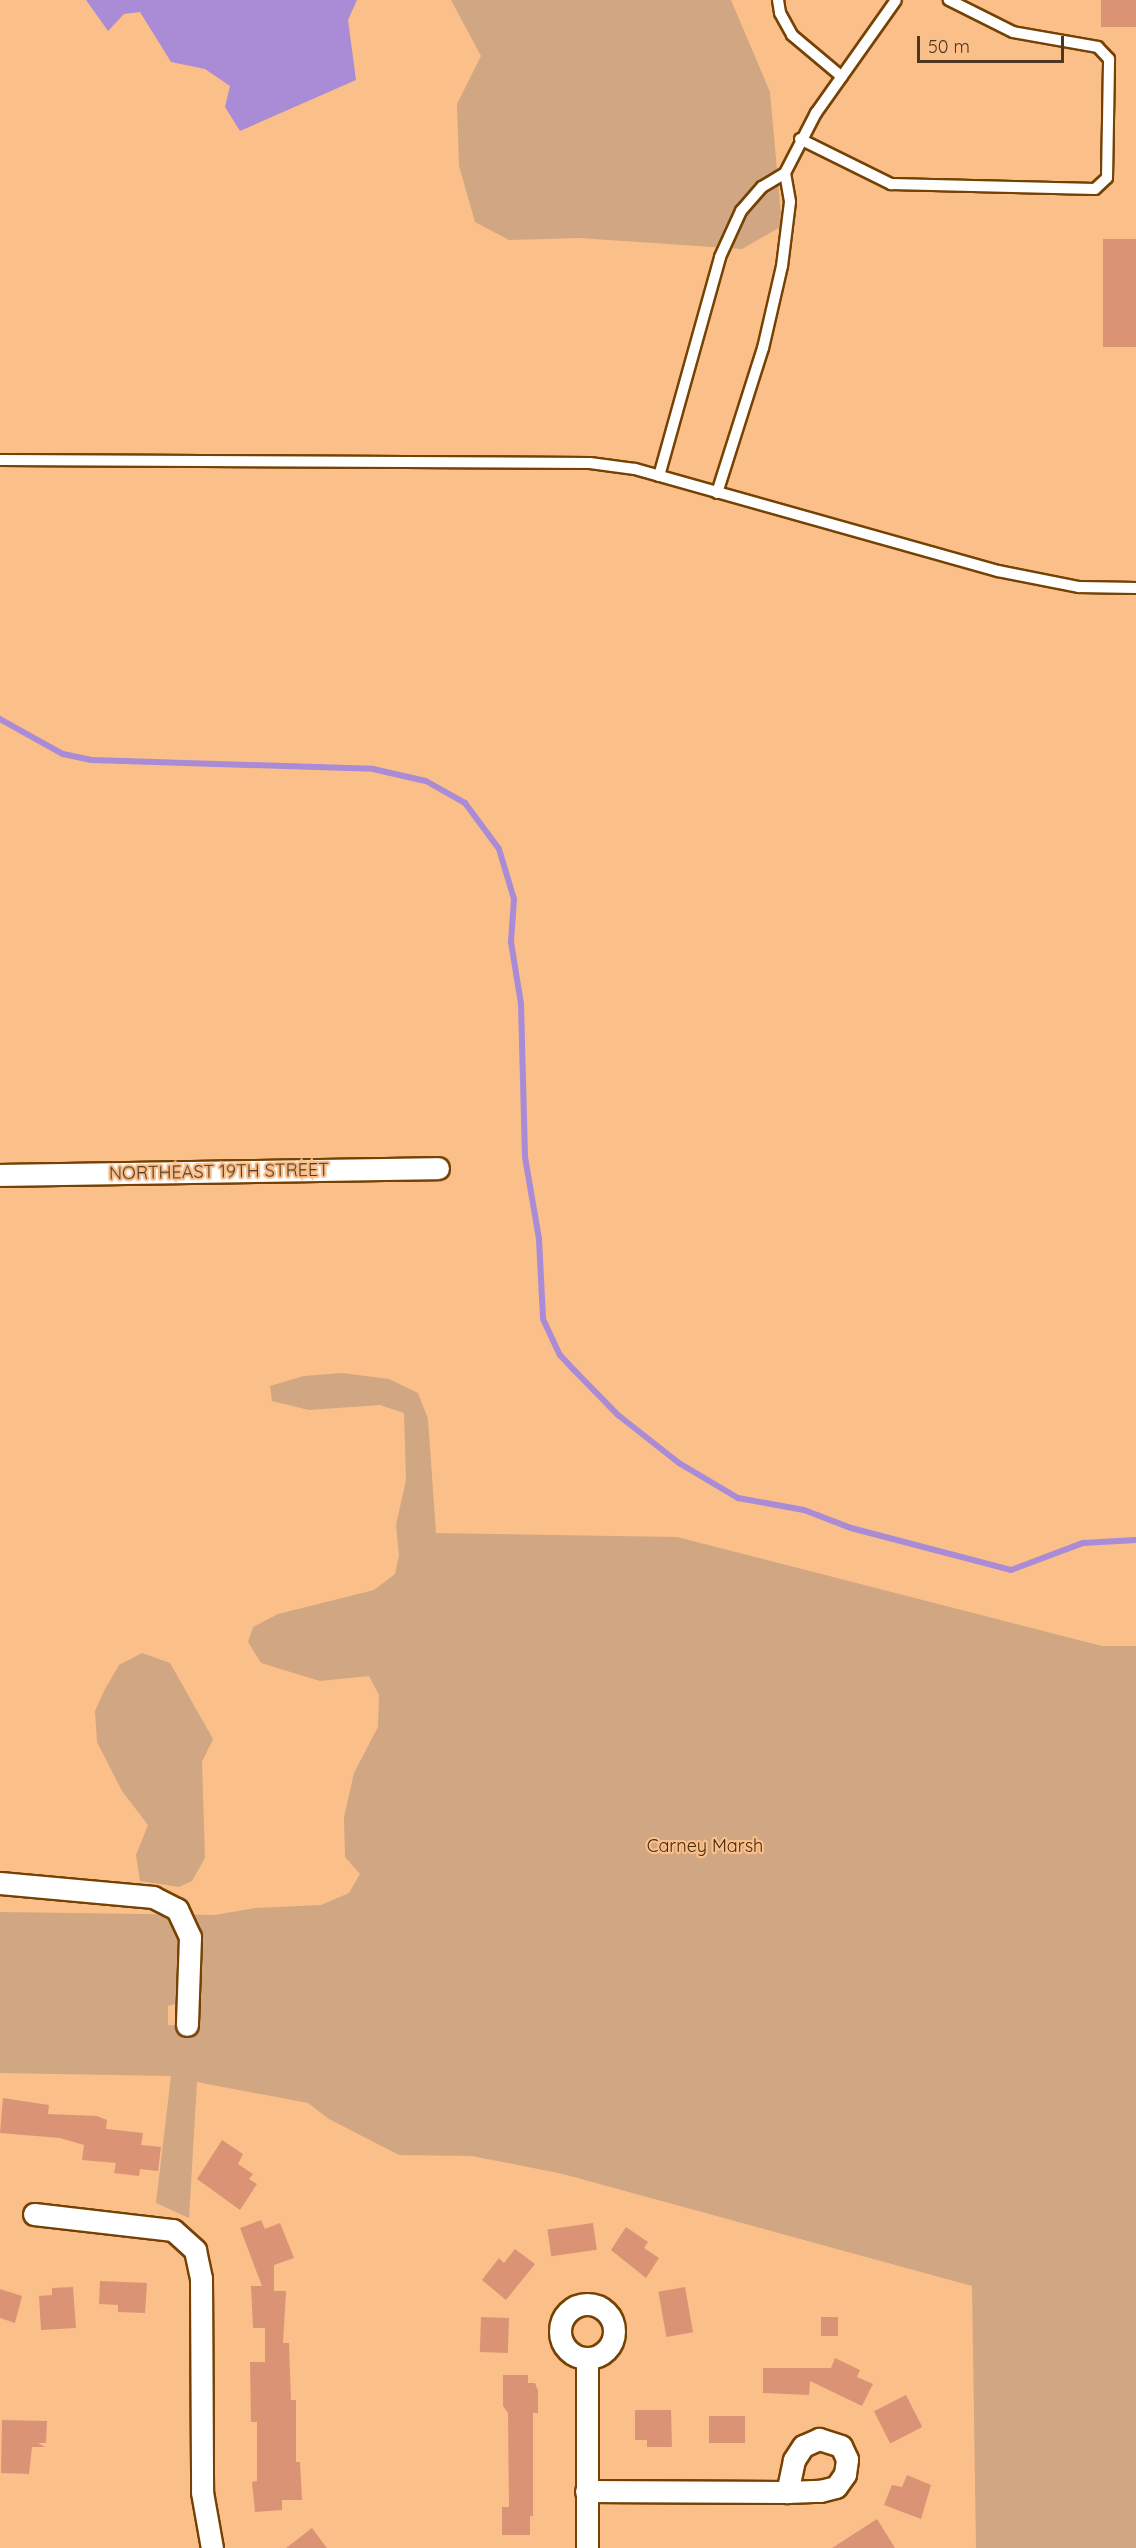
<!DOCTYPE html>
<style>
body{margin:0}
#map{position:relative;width:1136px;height:2548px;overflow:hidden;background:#fbbf8a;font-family:Quicksand,sans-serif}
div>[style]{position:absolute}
.green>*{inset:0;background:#d1a682}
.water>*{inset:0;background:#aa8bd5}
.stream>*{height:6px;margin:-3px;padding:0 3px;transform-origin:3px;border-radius:3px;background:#aa8bd5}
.building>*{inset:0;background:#db9376;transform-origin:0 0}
.roads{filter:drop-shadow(2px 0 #754204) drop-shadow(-2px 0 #754204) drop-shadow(0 2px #754204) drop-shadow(0 -2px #754204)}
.lane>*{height:10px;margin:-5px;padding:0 5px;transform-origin:5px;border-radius:5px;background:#fff}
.street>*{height:21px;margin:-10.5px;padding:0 10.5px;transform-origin:10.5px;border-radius:10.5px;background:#fff}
.street>.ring{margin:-10.5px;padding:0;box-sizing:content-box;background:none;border:21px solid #fff;border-radius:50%}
span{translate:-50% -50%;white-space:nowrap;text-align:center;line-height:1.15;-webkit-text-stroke:4.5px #fbbf8a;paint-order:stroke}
.street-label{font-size:18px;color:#4e3620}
.park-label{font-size:18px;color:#452a0f}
.scale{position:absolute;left:917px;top:36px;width:147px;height:27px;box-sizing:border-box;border:3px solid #4e3620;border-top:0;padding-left:8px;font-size:18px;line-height:21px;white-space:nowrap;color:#4e3620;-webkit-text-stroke:4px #fbbf8a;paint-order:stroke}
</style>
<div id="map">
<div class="green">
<div style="clip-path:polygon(451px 0,731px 0,770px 92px,782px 226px,742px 249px,579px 238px,509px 240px,475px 222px,459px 166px,457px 104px,481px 56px)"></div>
<div style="clip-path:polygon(evenodd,342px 1373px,389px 1379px,418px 1393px,428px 1419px,436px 1533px,677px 1537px,1102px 1646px,1136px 1646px,1136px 2548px,976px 2548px,972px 2286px,563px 2174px,472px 2156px,399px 2155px,329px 2119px,308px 2103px,197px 2082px,189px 2218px,156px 2203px,171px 2076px,0 2073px,0 1912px,215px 1915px,255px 1908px,321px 1905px,349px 1893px,360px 1874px,345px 1857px,344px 1817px,354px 1773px,378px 1727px,379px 1695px,369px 1676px,320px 1681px,261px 1663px,248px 1642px,253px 1627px,278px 1614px,374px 1590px,395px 1574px,399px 1555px,396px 1525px,406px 1480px,404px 1413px,380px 1405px,309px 1410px,272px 1401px,270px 1386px,304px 1376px,342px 1373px,200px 1997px,199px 2027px,168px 2025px,168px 2006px,200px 1997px)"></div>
<div style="clip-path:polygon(142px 1653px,170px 1663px,213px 1739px,202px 1762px,205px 1858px,192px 1881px,179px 1887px,140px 1881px,136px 1855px,148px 1825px,122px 1791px,97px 1742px,95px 1711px,105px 1689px,119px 1665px)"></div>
</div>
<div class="water">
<div style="clip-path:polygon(86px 0,357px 0,348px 20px,356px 80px,240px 131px,225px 107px,230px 86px,205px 69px,171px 62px,140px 12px,124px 14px,108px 31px)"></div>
</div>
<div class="stream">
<div style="left:0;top:719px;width:72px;rotate:29.1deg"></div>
<div style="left:63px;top:754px;width:29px;rotate:12deg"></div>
<div style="left:91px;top:760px;width:282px;rotate:1.8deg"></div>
<div style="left:373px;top:769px;width:54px;rotate:12.8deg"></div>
<div style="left:426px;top:781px;width:45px;rotate:29.4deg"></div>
<div style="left:465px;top:803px;width:57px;rotate:53.5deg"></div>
<div style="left:499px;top:849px;width:52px;rotate:73.3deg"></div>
<div style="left:514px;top:899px;width:43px;rotate:94deg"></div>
<div style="left:511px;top:942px;width:63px;rotate:80.8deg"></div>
<div style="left:521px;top:1004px;width:153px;rotate:88.5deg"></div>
<div style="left:525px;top:1157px;width:83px;rotate:80.3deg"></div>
<div style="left:539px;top:1239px;width:80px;rotate:87.1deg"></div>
<div style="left:543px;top:1319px;width:40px;rotate:65deg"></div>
<div style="left:560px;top:1355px;width:22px;rotate:47deg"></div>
<div style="left:575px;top:1371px;width:62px;rotate:45.7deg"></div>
<div style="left:618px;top:1415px;width:78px;rotate:38.2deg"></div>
<div style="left:679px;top:1463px;width:69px;rotate:30.7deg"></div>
<div style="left:738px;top:1498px;width:67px;rotate:10.3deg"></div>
<div style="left:804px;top:1510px;width:50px;rotate:21deg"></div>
<div style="left:851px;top:1528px;width:165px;rotate:14.7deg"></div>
<div style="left:1011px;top:1570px;width:77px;rotate:-20.6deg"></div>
<div style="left:1083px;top:1543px;width:53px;rotate:-3.2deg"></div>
</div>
<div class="building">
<div style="left:1101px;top:0;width:35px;height:27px"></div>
<div style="left:1103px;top:239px;width:33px;height:108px"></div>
<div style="clip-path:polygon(3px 2098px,49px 2105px,48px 2114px,97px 2116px,107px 2120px,106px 2129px,143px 2133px,141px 2145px,161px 2147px,158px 2171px,140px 2169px,139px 2176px,114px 2173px,116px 2163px,82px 2160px,84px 2145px,60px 2138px,0 2133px)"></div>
<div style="clip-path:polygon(222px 2140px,243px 2154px,238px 2164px,253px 2174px,249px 2179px,257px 2184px,240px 2210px,197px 2179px)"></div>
<div style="clip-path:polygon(261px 2220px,265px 2229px,280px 2223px,294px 2258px,274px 2265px,274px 2291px,286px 2291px,283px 2343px,289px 2343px,291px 2400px,296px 2400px,296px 2462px,300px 2462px,302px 2500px,282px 2500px,282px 2510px,255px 2512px,252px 2482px,257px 2481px,257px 2422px,251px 2422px,250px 2362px,265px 2362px,265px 2328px,253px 2328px,251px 2286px,262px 2286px,240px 2228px)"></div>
<div style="left:593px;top:2223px;width:27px;height:46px;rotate:82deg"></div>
<div style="clip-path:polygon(626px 2227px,648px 2242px,644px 2248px,659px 2258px,646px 2278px,611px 2250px)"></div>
<div style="clip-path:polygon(515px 2249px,535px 2264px,506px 2300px,482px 2280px,499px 2258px,504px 2263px)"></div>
<div style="clip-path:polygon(100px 2281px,147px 2283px,145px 2313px,118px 2312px,118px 2305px,99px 2304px)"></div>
<div style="clip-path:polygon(73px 2287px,76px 2328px,41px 2330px,39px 2296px,52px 2295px,52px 2288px)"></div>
<div style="left:685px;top:2287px;width:46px;height:27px;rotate:80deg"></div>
<div style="clip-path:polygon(0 2289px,22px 2296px,15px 2323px,0 2318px)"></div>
<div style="left:838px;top:2317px;width:19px;height:17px;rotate:90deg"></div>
<div style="left:509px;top:2318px;width:35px;height:28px;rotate:92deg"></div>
<div style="clip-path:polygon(835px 2358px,860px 2370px,857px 2377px,873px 2384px,862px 2406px,810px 2381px,809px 2395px,763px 2393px,763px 2368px,831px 2368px)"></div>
<div style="clip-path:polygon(503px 2375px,528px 2375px,528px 2383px,535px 2383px,538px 2391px,538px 2413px,533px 2413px,533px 2516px,530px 2516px,530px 2535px,502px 2535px,502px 2507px,509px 2507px,508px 2413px,503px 2406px)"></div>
<div style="left:906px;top:2395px;width:36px;height:36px;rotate:63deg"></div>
<div style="clip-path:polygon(635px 2410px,671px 2410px,672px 2447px,647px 2447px,647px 2440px,635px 2440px)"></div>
<div style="left:709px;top:2416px;width:36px;height:27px"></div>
<div style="clip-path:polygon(2px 2420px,47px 2421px,46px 2443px,38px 2443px,45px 2447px,32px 2447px,29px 2474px,1px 2473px)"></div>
<div style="clip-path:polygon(907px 2475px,931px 2485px,921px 2519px,884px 2505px,892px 2485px,902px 2487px)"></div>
<div style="clip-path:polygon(877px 2519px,895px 2548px,832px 2548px)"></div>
<div style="clip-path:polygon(312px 2528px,327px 2548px,286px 2548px)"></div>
</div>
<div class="roads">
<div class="lane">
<div style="left:778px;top:0;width:13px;rotate:81deg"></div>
<div style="left:780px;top:13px;width:25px;rotate:61deg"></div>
<div style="left:792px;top:35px;width:65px;rotate:40deg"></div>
<div style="left:800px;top:139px;width:102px;rotate:26.3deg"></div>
<div style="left:891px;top:184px;width:204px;rotate:1.4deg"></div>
<div style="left:1095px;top:189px;width:16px;rotate:-43deg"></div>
<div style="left:1107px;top:178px;width:119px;rotate:-89deg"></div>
<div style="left:1109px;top:59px;width:16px;rotate:-133deg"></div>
<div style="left:1098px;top:47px;width:86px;rotate:-170deg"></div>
<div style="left:1013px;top:32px;width:72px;rotate:-153.4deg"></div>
<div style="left:785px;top:173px;width:68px;rotate:-62.7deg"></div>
<div style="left:816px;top:113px;width:138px;rotate:-54.7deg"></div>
<div style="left:0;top:460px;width:590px;rotate:0.29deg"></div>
<div style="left:590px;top:463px;width:45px;rotate:7.6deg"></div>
<div style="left:635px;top:469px;width:377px;rotate:15.7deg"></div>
<div style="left:998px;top:571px;width:83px;rotate:11.2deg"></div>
<div style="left:1079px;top:587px;width:57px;rotate:1deg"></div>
<div style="left:659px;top:476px;width:227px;rotate:-74.4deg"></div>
<div style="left:720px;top:257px;width:51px;rotate:-65.5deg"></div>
<div style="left:741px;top:211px;width:32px;rotate:-49deg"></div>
<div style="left:762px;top:187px;width:27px;rotate:-31deg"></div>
<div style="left:785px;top:173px;width:29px;rotate:80deg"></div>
<div style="left:790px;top:202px;width:64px;rotate:97.1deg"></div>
<div style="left:782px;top:266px;width:84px;rotate:103deg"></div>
<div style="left:763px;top:348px;width:152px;rotate:107.6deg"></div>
</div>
<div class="street">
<div style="left:0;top:1175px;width:438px;rotate:-0.9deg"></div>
<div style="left:0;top:1883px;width:154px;rotate:5.2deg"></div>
<div style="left:153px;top:1897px;width:27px;rotate:27deg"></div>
<div style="left:177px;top:1909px;width:31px;rotate:65deg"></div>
<div style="left:190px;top:1937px;width:88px;rotate:92deg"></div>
<div style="left:34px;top:2214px;width:140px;rotate:6.6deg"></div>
<div style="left:173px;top:2230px;width:30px;rotate:42deg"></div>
<div style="left:195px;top:2250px;width:29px;rotate:78deg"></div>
<div style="left:201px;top:2278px;width:214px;rotate:89.7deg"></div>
<div style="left:202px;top:2492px;width:57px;rotate:79.9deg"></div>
<div class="ring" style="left:560px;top:2304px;width:33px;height:33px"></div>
<div style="left:587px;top:2358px;width:190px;rotate:90deg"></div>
<div style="left:586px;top:2491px;width:201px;rotate:0.3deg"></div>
<div style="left:787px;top:2492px;width:33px;rotate:-2deg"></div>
<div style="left:820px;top:2491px;width:16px;rotate:-14deg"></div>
<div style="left:836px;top:2487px;width:16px;rotate:-55deg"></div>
<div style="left:845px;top:2474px;width:15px;rotate:-82deg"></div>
<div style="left:847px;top:2459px;width:14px;rotate:-115deg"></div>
<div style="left:841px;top:2446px;width:23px;rotate:-162deg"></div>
<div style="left:819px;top:2439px;width:17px;rotate:156deg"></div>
<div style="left:803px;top:2446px;width:17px;rotate:123deg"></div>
<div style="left:794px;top:2460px;width:33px;rotate:102deg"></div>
</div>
</div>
<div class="street-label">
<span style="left:219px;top:1172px;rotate:-1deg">NORTHEAST 19TH STREET</span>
</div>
<div class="park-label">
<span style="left:705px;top:1846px">Carney Marsh</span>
</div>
<div class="scale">50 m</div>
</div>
